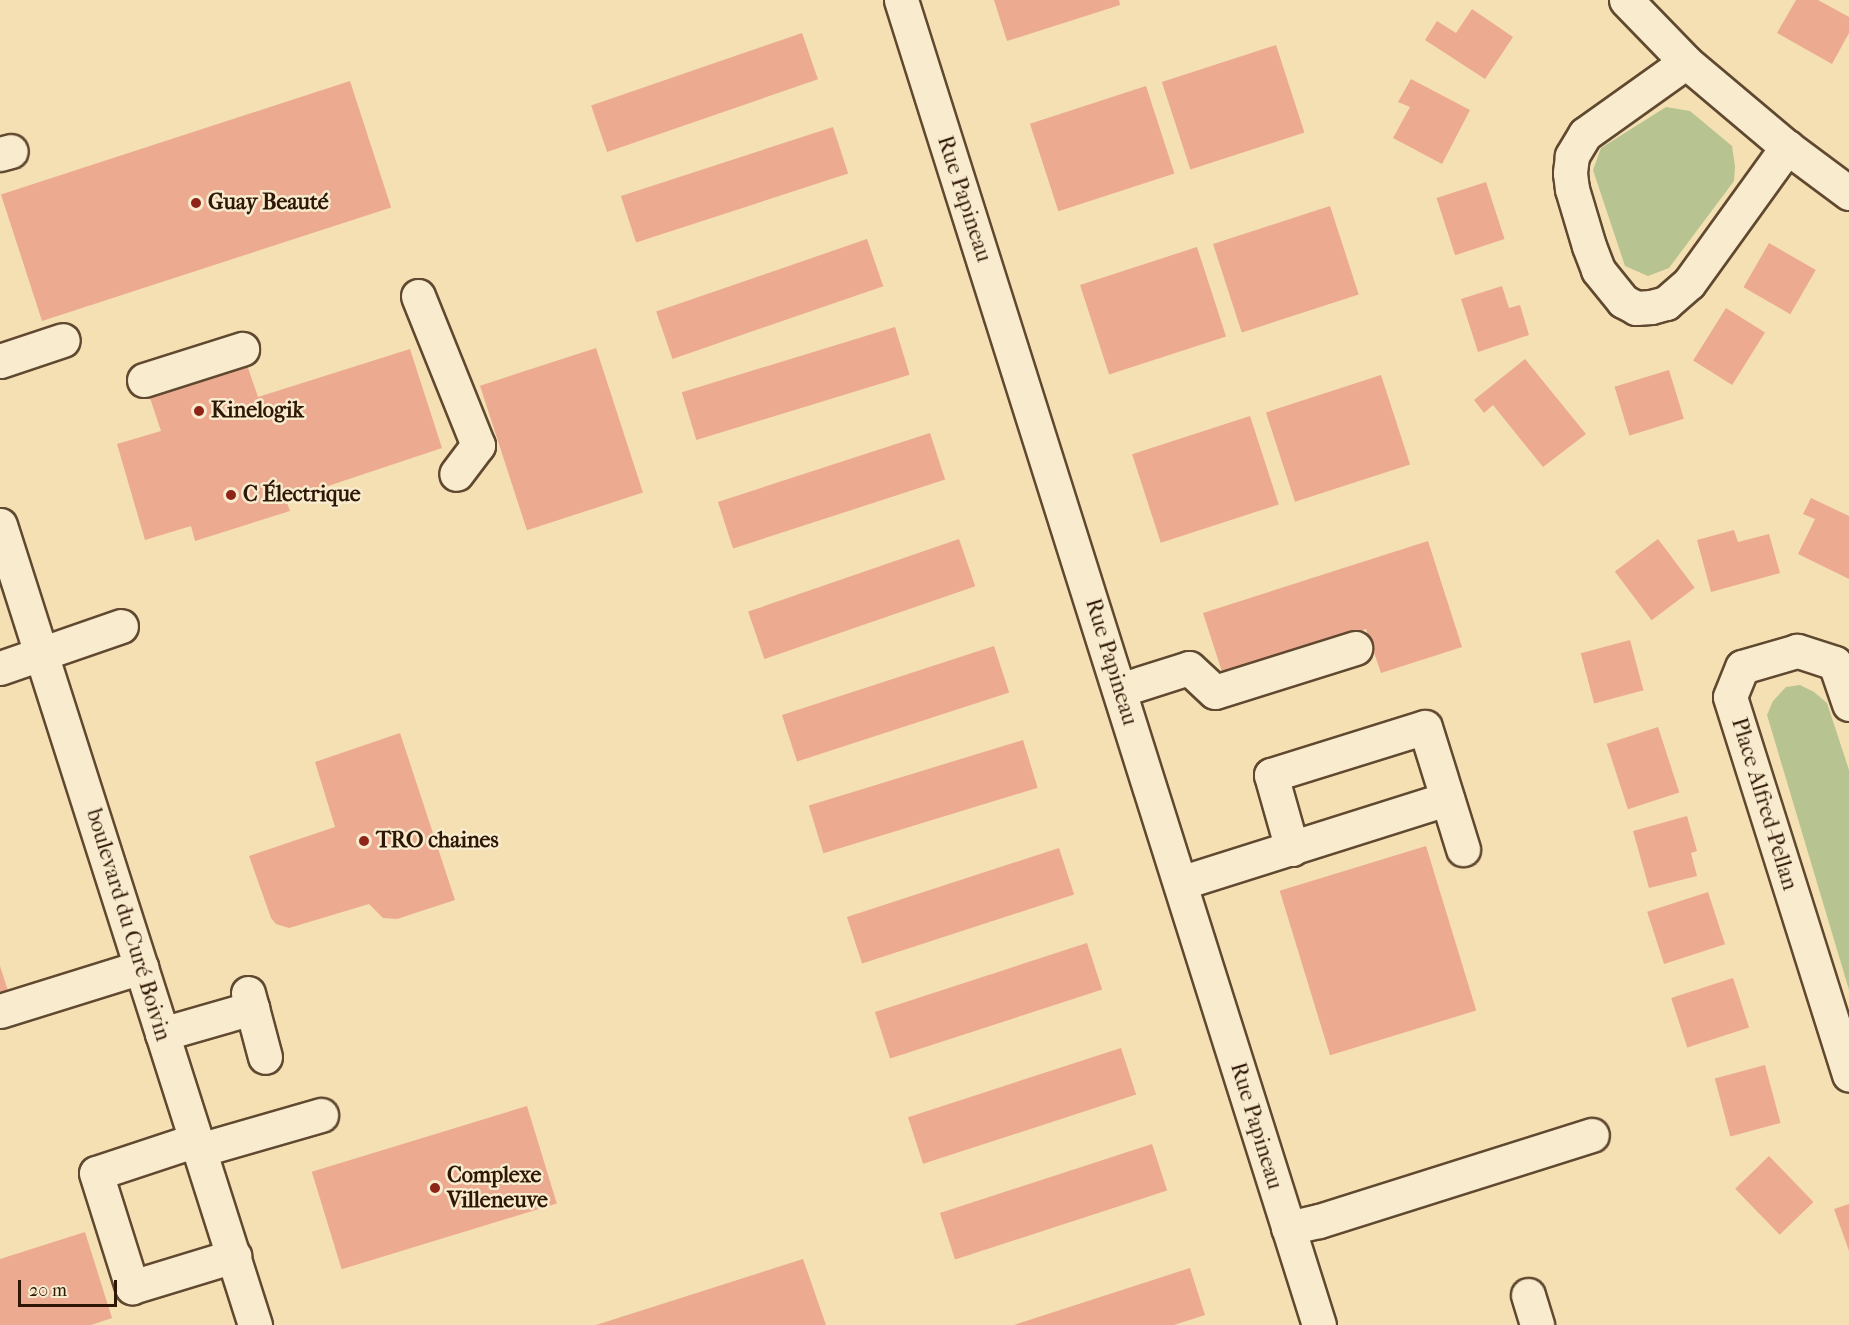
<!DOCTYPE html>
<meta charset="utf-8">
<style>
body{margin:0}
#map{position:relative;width:1849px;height:1325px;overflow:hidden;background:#f5e0b3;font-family:"IM FELL French Canon",serif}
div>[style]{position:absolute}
.green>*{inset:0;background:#b7c390}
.building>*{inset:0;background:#ecaa91;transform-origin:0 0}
.roads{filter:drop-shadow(2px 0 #604930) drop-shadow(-2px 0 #604930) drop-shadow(0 2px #604930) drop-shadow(0 -2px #604930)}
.minor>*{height:33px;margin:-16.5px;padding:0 16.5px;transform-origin:16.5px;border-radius:16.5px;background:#f8ebce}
.dots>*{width:16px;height:16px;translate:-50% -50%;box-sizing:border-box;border:3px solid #f8ebce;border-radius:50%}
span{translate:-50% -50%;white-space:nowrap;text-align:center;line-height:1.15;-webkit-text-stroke:5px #f8ebce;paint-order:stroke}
.street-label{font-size:22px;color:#2f1705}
.poi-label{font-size:22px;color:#2f1705;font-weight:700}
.left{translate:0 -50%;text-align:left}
.scale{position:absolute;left:18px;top:1280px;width:99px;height:27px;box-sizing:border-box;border:3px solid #2f1705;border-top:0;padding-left:8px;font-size:18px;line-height:21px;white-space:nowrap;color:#2f1705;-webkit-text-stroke:4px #f8ebce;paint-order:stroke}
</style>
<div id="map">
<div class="green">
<div style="clip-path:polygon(1666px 107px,1690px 111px,1732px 146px,1735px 166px,1734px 181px,1669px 268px,1648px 276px,1625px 266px,1593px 170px,1601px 148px)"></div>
<div style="clip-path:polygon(1800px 685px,1814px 692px,1827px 703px,1849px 770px,1849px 990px,1767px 715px,1773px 701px,1786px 687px)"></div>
</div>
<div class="building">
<div style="clip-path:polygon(994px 0,1119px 0,1120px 5px,1007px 41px)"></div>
<div style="clip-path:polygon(1796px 0,1818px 0,1849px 17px,1849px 33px,1832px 64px,1777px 33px)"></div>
<div style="clip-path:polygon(1472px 9px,1513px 37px,1485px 79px,1425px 40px,1437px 21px,1456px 33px)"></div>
<div style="left:802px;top:33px;width:49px;height:223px;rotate:71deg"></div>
<div style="left:1276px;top:45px;width:92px;height:120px;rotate:72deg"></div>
<div style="clip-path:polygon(1411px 79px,1470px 110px,1442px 164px,1393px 138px,1410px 107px,1398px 102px)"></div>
<div style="left:350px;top:81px;width:133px;height:367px;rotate:72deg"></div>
<div style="left:1146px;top:86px;width:92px;height:122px;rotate:72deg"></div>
<div style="left:833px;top:127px;width:49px;height:223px;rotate:72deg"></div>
<div style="left:1486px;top:182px;width:60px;height:52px;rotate:72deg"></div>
<div style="left:1330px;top:206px;width:93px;height:123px;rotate:72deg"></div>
<div style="left:867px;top:239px;width:50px;height:223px;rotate:71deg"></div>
<div style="left:1769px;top:243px;width:54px;height:51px;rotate:30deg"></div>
<div style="left:1197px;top:247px;width:94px;height:123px;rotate:72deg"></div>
<div style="clip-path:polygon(1502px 286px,1509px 308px,1520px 305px,1529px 335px,1478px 352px,1461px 299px)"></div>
<div style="left:1726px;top:308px;width:46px;height:62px;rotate:32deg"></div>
<div style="left:895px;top:327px;width:50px;height:223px;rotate:73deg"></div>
<div style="left:596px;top:348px;width:152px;height:122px;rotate:72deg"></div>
<div style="clip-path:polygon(410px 349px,442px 448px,286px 500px,290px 511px,195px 541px,191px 526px,145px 540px,117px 444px,161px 431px,149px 395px,246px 362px,258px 397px)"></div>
<div style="clip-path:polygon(1525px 359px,1586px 434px,1543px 467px,1493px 405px,1484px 413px,1474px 400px)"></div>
<div style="left:1669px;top:370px;width:51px;height:57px;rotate:73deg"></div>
<div style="left:1381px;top:375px;width:94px;height:121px;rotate:72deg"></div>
<div style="left:1250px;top:416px;width:93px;height:124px;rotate:72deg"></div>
<div style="left:930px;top:433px;width:49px;height:223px;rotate:72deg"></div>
<div style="clip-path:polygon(1811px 498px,1849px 516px,1849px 579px,1798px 554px,1815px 519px,1803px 514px)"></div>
<div style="clip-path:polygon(1734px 530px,1738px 542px,1769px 534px,1780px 573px,1711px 592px,1697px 540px)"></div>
<div style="left:959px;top:539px;width:50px;height:223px;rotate:71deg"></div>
<div style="left:1658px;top:539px;width:61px;height:54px;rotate:53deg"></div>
<div style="clip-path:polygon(1428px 541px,1462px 647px,1381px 673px,1366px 629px,1223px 675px,1203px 613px)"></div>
<div style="left:1630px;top:640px;width:52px;height:51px;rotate:75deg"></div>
<div style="left:994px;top:646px;width:49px;height:223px;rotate:72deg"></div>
<div style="left:1658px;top:727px;width:69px;height:54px;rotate:72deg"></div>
<div style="clip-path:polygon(400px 733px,455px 900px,397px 919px,383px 918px,369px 904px,289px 928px,276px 924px,271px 918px,249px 856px,335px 827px,315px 762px)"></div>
<div style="left:1023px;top:740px;width:50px;height:224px;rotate:73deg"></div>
<div style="clip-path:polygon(1687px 816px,1697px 851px,1691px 853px,1697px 876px,1649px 888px,1633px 831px)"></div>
<div style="left:1426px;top:846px;width:172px;height:153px;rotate:73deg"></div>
<div style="left:1059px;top:848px;width:49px;height:223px;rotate:72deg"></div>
<div style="left:1708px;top:892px;width:55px;height:64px;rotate:72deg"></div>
<div style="left:1087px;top:943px;width:49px;height:223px;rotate:72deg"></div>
<div style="clip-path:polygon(0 966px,10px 997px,0 1000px)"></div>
<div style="left:1733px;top:978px;width:52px;height:65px;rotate:72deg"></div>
<div style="left:1121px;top:1048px;width:49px;height:224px;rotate:72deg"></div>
<div style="left:1765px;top:1065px;width:60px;height:52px;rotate:75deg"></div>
<div style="left:527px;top:1106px;width:102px;height:225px;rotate:73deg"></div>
<div style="left:1152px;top:1144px;width:49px;height:223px;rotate:72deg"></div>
<div style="left:1769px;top:1156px;width:64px;height:47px;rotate:46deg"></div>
<div style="clip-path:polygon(1849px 1204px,1849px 1251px,1834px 1209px)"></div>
<div style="clip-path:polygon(85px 1232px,112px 1318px,91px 1325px,0 1325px,0 1259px)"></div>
<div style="clip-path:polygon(803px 1259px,826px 1325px,596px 1325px)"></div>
<div style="clip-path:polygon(1190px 1268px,1205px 1315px,1174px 1325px,1014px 1325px)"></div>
</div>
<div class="roads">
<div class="minor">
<div style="left:901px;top:0;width:1389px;rotate:72.49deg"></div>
<div style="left:1626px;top:0;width:86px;rotate:45.9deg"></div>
<div style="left:1686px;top:62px;width:132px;rotate:40.1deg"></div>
<div style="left:1787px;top:147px;width:77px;rotate:36.6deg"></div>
<div style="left:1686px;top:62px;width:124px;rotate:144.5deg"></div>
<div style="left:1585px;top:134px;width:26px;rotate:121deg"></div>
<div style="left:1572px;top:156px;width:17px;rotate:97deg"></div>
<div style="left:1570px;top:173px;width:16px;rotate:83deg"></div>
<div style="left:1572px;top:189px;width:59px;rotate:73.4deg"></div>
<div style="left:1589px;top:246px;width:26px;rotate:69deg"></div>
<div style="left:1598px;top:270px;width:40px;rotate:51deg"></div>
<div style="left:1623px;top:301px;width:15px;rotate:28deg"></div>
<div style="left:1636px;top:308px;width:15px;rotate:-4deg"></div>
<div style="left:1651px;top:307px;width:16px;rotate:-15deg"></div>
<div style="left:1666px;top:303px;width:30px;rotate:-41deg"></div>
<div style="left:1689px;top:283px;width:168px;rotate:-54.2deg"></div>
<div style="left:0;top:154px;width:11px;rotate:-15deg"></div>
<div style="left:418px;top:296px;width:161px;rotate:68.1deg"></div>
<div style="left:478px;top:445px;width:36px;rotate:127deg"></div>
<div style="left:0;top:361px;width:66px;rotate:-18.4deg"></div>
<div style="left:144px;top:380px;width:103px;rotate:-17.6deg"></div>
<div style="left:0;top:525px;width:840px;rotate:72.32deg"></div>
<div style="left:0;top:668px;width:128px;rotate:-19.1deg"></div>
<div style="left:1120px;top:690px;width:72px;rotate:-17.7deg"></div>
<div style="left:1189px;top:668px;width:35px;rotate:43deg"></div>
<div style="left:1215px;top:692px;width:147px;rotate:-17.4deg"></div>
<div style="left:1849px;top:704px;width:43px;rotate:-108.9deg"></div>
<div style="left:1835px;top:663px;width:40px;rotate:-162deg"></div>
<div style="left:1797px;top:651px;width:57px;rotate:163.8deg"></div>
<div style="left:1742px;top:667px;width:32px;rotate:112deg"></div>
<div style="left:1730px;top:697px;width:396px;rotate:72.5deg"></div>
<div style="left:1292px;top:849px;width:77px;rotate:-105.8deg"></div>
<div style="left:1271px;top:775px;width:161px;rotate:-17.3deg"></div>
<div style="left:1425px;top:727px;width:128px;rotate:72.7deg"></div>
<div style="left:1180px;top:883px;width:280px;rotate:-17.5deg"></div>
<div style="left:248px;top:993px;width:66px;rotate:75.1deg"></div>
<div style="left:0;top:1011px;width:148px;rotate:-17.3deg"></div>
<div style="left:162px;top:1034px;width:94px;rotate:-16.1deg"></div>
<div style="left:196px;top:1140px;width:105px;rotate:161.7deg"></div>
<div style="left:96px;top:1173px;width:120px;rotate:72.5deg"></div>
<div style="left:132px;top:1287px;width:107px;rotate:-16.9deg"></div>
<div style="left:199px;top:1150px;width:127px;rotate:-16deg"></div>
<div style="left:1288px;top:1228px;width:32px;rotate:-13deg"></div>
<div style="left:1319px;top:1221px;width:286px;rotate:-17.5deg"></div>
<div style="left:1528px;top:1295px;width:31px;rotate:73deg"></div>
</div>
</div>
<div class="dots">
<div style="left:196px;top:203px;background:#8f2418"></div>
<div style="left:199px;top:411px;background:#8f2418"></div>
<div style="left:231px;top:495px;background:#8f2418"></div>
<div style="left:364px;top:841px;background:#8f2418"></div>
<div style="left:435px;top:1188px;background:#8f2418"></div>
</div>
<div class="street-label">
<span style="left:964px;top:199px;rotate:72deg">Rue Papineau</span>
<span style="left:1111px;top:662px;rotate:73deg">Rue Papineau</span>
<span style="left:1764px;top:804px;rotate:73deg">Place Alfred-Pellan</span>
<span style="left:128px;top:925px;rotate:73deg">boulevard du Curé Boivin</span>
<span style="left:1256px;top:1126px;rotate:73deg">Rue Papineau</span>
</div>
<div class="poi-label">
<span class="left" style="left:208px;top:203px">Guay Beauté</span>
<span class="left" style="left:211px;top:411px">Kinelogik</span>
<span class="left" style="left:243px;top:495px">C Électrique</span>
<span class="left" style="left:376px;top:841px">TRO chaines</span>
<span class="left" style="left:447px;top:1188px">Complexe<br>Villeneuve</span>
</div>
<div class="scale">20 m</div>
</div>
